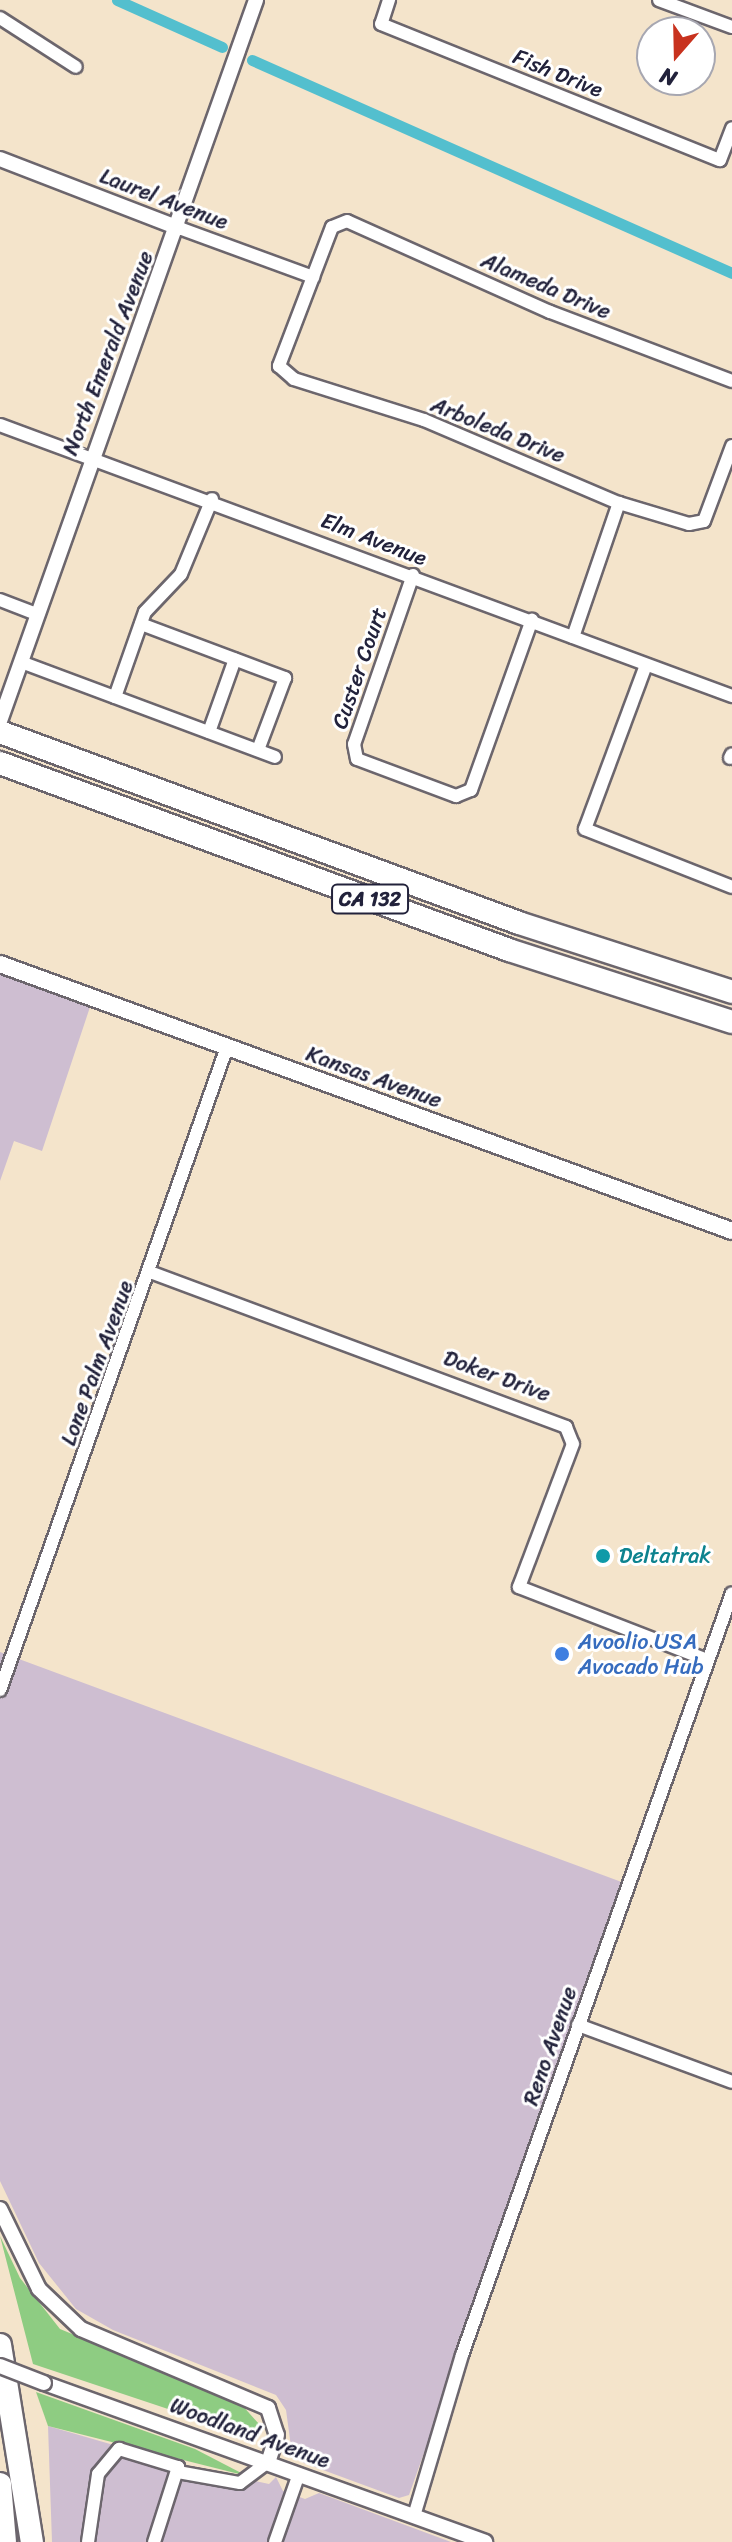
<!DOCTYPE html>
<style>
body{margin:0}
#map{position:relative;width:732px;height:2542px;overflow:hidden;background:#f4e4cb;font-family:Sriracha,sans-serif}
div>[style]{position:absolute}
.industrial>*{inset:0;background:#cebed1}
.green>*{inset:0;background:#8ecc82}
.canal>*{height:11px;margin:-5.5px;padding:0 5.5px;transform-origin:5.5px;border-radius:5.5px;background:#53bfce}
.roads{filter:drop-shadow(2px 0 #6c666d) drop-shadow(-2px 0 #6c666d) drop-shadow(0 2px #6c666d) drop-shadow(0 -2px #6c666d)}
.minor>*{height:12px;margin:-6px;padding:0 6px;transform-origin:6px;border-radius:6px;background:#fff}
.tertiary>*{height:14px;margin:-7px;padding:0 7px;transform-origin:7px;border-radius:7px;background:#fff}
.secondary>*{height:16px;margin:-8px;padding:0 8px;transform-origin:8px;border-radius:8px;background:#fff}
.motorway>*{height:22px;margin:-11px;padding:0 11px;transform-origin:11px;border-radius:11px;background:#fff}
.bridges{filter:drop-shadow(2px 0 #6c666d) drop-shadow(-2px 0 #6c666d) drop-shadow(0 2px #6c666d) drop-shadow(0 -2px #6c666d)}
.tertiary-bridge>*{height:14px;margin:-7px;padding:0 7px;transform-origin:7px;border-radius:7px;background:#fff}
.dots>*{width:22px;height:22px;translate:-50% -50%;box-sizing:border-box;border:4px solid #fff;border-radius:50%}
span{translate:-50% -50%;white-space:nowrap;text-align:center;line-height:1.15;-webkit-text-stroke:6px #fff;paint-order:stroke}
.shield-label span{padding:2px 6px;background:#fff;border:2px solid;border-radius:6px;-webkit-text-stroke-width:0}
.shield-label{font-size:20px;color:#22223b;font-weight:700}
.street-label{font-size:22px;color:#22223b}
.culture-label{font-size:22px;color:#0d838f}
.left{translate:0 -50%;text-align:left}
.shop-label{font-size:22px;color:#366cbe}
.north{position:absolute;left:636px;top:16px;width:80px;height:80px;box-sizing:border-box;background:#fff;border:2px solid #a7a7b1;border-radius:50%;rotate:200deg;font-size:22px;font-weight:700;line-height:32px;text-align:center;color:#22223b}
.north::after{content:'';display:block;margin:auto;width:28px;height:36px;background:#c8321e;clip-path:polygon(50% 0,100% 100%,50% 72%,0 100%)}
</style>
<div id="map">
<div class="industrial">
<div style="clip-path:polygon(0 969px,93px 998px,42px 1151px,14px 1141px,0 1181px)"></div>
<div style="clip-path:polygon(0 1652px,627px 1884px,409px 2495px,399px 2498px,304px 2463px,292px 2454px,286px 2410px,276px 2395px,113px 2330px,76px 2309px,39px 2263px,0 2181px)"></div>
<div style="clip-path:polygon(48px 2426px,193px 2468px,269px 2484px,276px 2477px,283px 2491px,305px 2499px,319px 2493px,451px 2542px,52px 2542px)"></div>
</div>
<div class="green">
<div style="clip-path:polygon(0 2236px,20px 2278px,60px 2329px,241px 2404px,259px 2424px,255px 2438px,33px 2364px)"></div>
<div style="clip-path:polygon(36px 2392px,195px 2449px,247px 2476px,48px 2426px)"></div>
</div>
<div class="canal">
<div style="left:117px;top:0;width:115px;rotate:24.1deg"></div>
<div style="left:252px;top:60px;width:525px;rotate:23.93deg"></div>
</div>
<div class="roads">
<div class="minor">
<div style="left:389px;top:0;width:25px;rotate:108deg"></div>
<div style="left:381px;top:24px;width:365px;rotate:21.9deg"></div>
<div style="left:720px;top:160px;width:34px;rotate:-69deg"></div>
<div style="left:659px;top:0;width:78px;rotate:20.3deg"></div>
<div style="left:0;top:18px;width:90px;rotate:32.8deg"></div>
<div style="left:179px;top:228px;width:143px;rotate:20.1deg"></div>
<div style="left:732px;top:381px;width:195px;rotate:-159.2deg"></div>
<div style="left:550px;top:312px;width:222px;rotate:-155.9deg"></div>
<div style="left:347px;top:221px;width:16px;rotate:158deg"></div>
<div style="left:332px;top:227px;width:149px;rotate:110.9deg"></div>
<div style="left:279px;top:366px;width:20px;rotate:41deg"></div>
<div style="left:294px;top:379px;width:136px;rotate:17.5deg"></div>
<div style="left:424px;top:420px;width:212px;rotate:23.1deg"></div>
<div style="left:619px;top:503px;width:73px;rotate:16.7deg"></div>
<div style="left:689px;top:524px;width:15px;rotate:-11deg"></div>
<div style="left:704px;top:521px;width:80px;rotate:-69.5deg"></div>
<div style="left:0;top:425px;width:781px;rotate:20.32deg"></div>
<div style="left:413px;top:575px;width:179px;rotate:109.2deg"></div>
<div style="left:354px;top:744px;width:15px;rotate:79deg"></div>
<div style="left:357px;top:759px;width:106px;rotate:20.5deg"></div>
<div style="left:456px;top:796px;width:16px;rotate:-22deg"></div>
<div style="left:471px;top:790px;width:181px;rotate:-70.3deg"></div>
<div style="left:0;top:600px;width:40px;rotate:21deg"></div>
<div style="left:141px;top:624px;width:154px;rotate:20.6deg"></div>
<div style="left:285px;top:678px;width:77px;rotate:110.6deg"></div>
<div style="left:573px;top:637px;width:142px;rotate:-71.1deg"></div>
<div style="left:21px;top:662px;width:271px;rotate:20.5deg"></div>
<div style="left:646px;top:665px;width:175px;rotate:110.4deg"></div>
<div style="left:585px;top:829px;width:158px;rotate:21.5deg"></div>
<div style="left:115px;top:697px;width:90px;rotate:-70.6deg"></div>
<div style="left:145px;top:612px;width:52px;rotate:-46.5deg"></div>
<div style="left:181px;top:574px;width:81px;rotate:-67.5deg"></div>
<div style="left:209px;top:732px;width:77px;rotate:-70.4deg"></div>
<div style="left:730px;top:758px;width:4px;rotate:-63deg"></div>
<div style="left:150px;top:1272px;width:444px;rotate:20.4deg"></div>
<div style="left:566px;top:1427px;width:18px;rotate:68deg"></div>
<div style="left:573px;top:1444px;width:153px;rotate:110.7deg"></div>
<div style="left:519px;top:1587px;width:199px;rotate:21.2deg"></div>
<div style="left:0;top:1690px;width:682px;rotate:-70.56deg"></div>
<div style="left:578px;top:2025px;width:164px;rotate:20.3deg"></div>
<div style="left:178px;top:2472px;width:63px;rotate:10.1deg"></div>
<div style="left:240px;top:2483px;width:35px;rotate:-37deg"></div>
<div style="left:414px;top:2516px;width:168px;rotate:-73.4deg"></div>
<div style="left:462px;top:2355px;width:808px;rotate:-70.49deg"></div>
<div style="left:88px;top:2542px;width:69px;rotate:-81.6deg"></div>
<div style="left:98px;top:2474px;width:33px;rotate:-50deg"></div>
<div style="left:119px;top:2449px;width:62px;rotate:17deg"></div>
<div style="left:178px;top:2467px;width:79px;rotate:107.7deg"></div>
<div style="left:275px;top:2542px;width:72px;rotate:-70.6deg"></div>
</div>
<div class="tertiary">
<div style="left:0;top:159px;width:192px;rotate:21.1deg"></div>
<div style="left:0;top:721px;width:765px;rotate:-70.45deg"></div>
<div style="left:0;top:2209px;width:89px;rotate:64deg"></div>
<div style="left:39px;top:2289px;width:58px;rotate:43.6deg"></div>
<div style="left:81px;top:2329px;width:203px;rotate:22.9deg"></div>
<div style="left:268px;top:2408px;width:28px;rotate:72deg"></div>
<div style="left:277px;top:2435px;width:28px;rotate:108deg"></div>
<div style="left:44px;top:2383px;width:469px;rotate:19.8deg"></div>
</div>
<div class="secondary">
<div style="left:0;top:964px;width:779px;rotate:20.04deg"></div>
</div>
<div class="motorway">
<div style="left:0;top:732px;width:553px;rotate:20.2deg"></div>
<div style="left:519px;top:923px;width:224px;rotate:17.9deg"></div>
<div style="left:0;top:763px;width:542px;rotate:20.17deg"></div>
<div style="left:509px;top:950px;width:234px;rotate:17.9deg"></div>
<div style="left:0;top:2345px;width:200px;rotate:80.8deg"></div>
<div style="left:0;top:2484px;width:58px;rotate:85.1deg"></div>
</div>
</div>
<div class="bridges">
<div class="tertiary-bridge">
<div style="left:0;top:2366px;width:47px;rotate:21.1deg"></div>
</div>
</div>
<div class="dots">
<div style="left:603px;top:1556px;background:#0f9aa8"></div>
<div style="left:562px;top:1654px;background:#3f7fe0"></div>
</div>
<div class="shield-label">
<span style="left:370px;top:899px">CA 132</span>
</div>
<div class="street-label">
<span style="left:558px;top:73px;rotate:22deg">Fish Drive</span>
<span style="left:164px;top:199px;rotate:21deg">Laurel Avenue</span>
<span style="left:546px;top:286px;rotate:23deg">Alameda Drive</span>
<span style="left:108px;top:353px;rotate:-69deg">North Emerald Avenue</span>
<span style="left:498px;top:430px;rotate:22deg">Arboleda Drive</span>
<span style="left:374px;top:539px;rotate:21deg">Elm Avenue</span>
<span style="left:359px;top:668px;rotate:-71deg">Custer Court</span>
<span style="left:374px;top:1077px;rotate:20deg">Kansas Avenue</span>
<span style="left:97px;top:1363px;rotate:-70deg">Lone Palm Avenue</span>
<span style="left:497px;top:1376px;rotate:20deg">Doker Drive</span>
<span style="left:550px;top:2046px;rotate:-71deg">Reno Avenue</span>
<span style="left:250px;top:2433px;rotate:20deg">Woodland Avenue</span>
</div>
<div class="culture-label">
<span class="left" style="left:619px;top:1556px">Deltatrak</span>
</div>
<div class="shop-label">
<span class="left" style="left:578px;top:1654px">Avoolio USA<br>Avocado Hub</span>
</div>
<div class="north">N</div>
</div>
